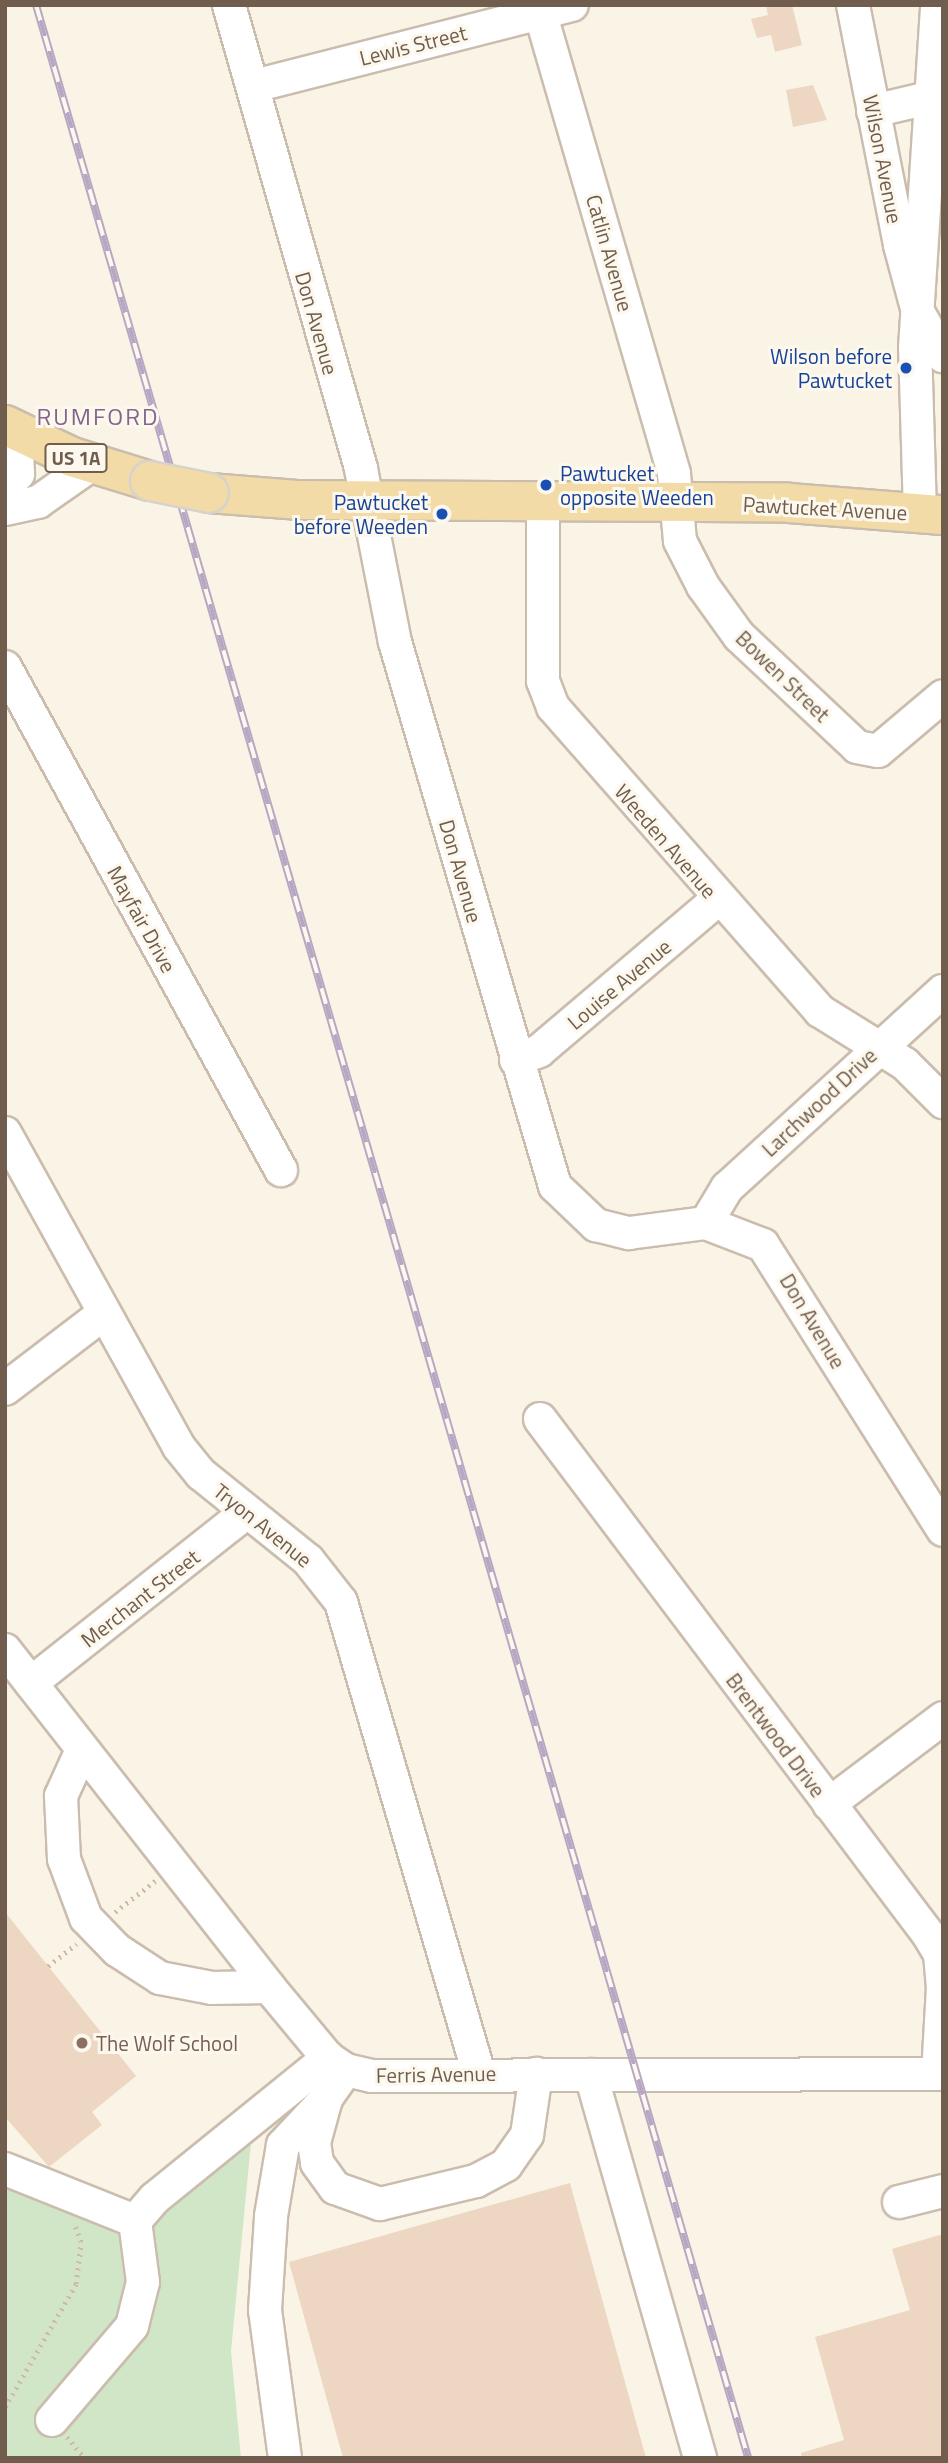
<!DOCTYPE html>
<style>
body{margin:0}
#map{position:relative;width:948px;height:2463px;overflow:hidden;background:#faf4e7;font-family:"Titillium Web",sans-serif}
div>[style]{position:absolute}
.green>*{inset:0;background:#d1e6c7}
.building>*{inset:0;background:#edd6c2}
.path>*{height:4.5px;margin-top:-2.25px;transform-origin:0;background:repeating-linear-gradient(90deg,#d1b9a5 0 2px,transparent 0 7px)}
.roads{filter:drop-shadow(2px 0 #cbbdae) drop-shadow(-2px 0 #cbbdae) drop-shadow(0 2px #cbbdae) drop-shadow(0 -2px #cbbdae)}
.minor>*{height:32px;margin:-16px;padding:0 16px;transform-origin:16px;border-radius:16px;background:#fff}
.major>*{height:38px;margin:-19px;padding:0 19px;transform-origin:19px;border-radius:19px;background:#f2dba6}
.rail>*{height:8px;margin-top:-4px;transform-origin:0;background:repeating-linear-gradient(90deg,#fdf8ed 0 16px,#b8a7c3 0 32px);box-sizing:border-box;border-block:2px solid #b8a7c3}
.bridges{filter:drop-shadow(2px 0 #d7d2cd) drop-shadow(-2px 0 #d7d2cd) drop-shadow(0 2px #d7d2cd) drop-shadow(0 -2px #d7d2cd)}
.major-bridge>*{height:38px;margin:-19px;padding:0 19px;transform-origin:19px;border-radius:19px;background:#f2dba6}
.dots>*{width:19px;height:19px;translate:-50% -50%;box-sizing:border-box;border:4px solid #fdf8ed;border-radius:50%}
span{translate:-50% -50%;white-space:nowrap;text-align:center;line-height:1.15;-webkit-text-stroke:6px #fdf8ed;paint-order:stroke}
.shield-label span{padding:2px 5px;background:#fdf8ed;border:2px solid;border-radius:5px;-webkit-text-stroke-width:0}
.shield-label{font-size:19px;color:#715d4e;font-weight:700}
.street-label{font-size:21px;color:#715d4e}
.transit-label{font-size:21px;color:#164399}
.right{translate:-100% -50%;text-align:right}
.left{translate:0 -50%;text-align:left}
.education-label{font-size:21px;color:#785e54}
.quarter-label{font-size:24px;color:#83668d;letter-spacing:2px}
.frame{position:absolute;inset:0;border:7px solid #715d4e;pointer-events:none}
</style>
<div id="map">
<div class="green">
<div style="clip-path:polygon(251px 2143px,231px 2351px,241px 2458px,5px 2458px,5px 2171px,151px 2220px)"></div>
</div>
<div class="building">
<div style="clip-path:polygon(766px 5px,792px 5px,802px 45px,775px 52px,771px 35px,757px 38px,751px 19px,768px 15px)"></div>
<div style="clip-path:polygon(813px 85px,827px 120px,793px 127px,786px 90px)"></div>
<div style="clip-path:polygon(5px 1912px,136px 2076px,92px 2112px,102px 2125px,49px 2167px,5px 2117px)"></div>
<div style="clip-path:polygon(570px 2183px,646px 2458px,343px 2458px,289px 2262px)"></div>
<div style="clip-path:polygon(943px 2234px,943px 2458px,802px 2458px,801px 2453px,844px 2440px,815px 2337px,910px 2310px,892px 2249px)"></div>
</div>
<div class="path">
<div style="left:115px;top:1912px;width:51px;rotate:-37.8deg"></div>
<div style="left:48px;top:1966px;width:36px;rotate:-38deg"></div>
<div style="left:5px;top:2407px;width:142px;rotate:-60deg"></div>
<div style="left:76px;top:2284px;width:42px;rotate:-83.2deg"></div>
<div style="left:81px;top:2242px;width:17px;rotate:-111deg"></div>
<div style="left:67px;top:2437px;width:28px;rotate:49deg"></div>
</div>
<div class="roads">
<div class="minor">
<div style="left:229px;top:5px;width:482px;rotate:74.1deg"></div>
<div style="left:361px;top:469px;width:176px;rotate:78.9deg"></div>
<div style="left:395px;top:642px;width:567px;rotate:73.61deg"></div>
<div style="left:555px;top:1186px;width:57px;rotate:43.6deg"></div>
<div style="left:596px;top:1225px;width:34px;rotate:14deg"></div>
<div style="left:629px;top:1233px;width:78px;rotate:-7.4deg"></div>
<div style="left:706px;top:1223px;width:61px;rotate:21.1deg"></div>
<div style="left:763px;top:1245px;width:337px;rotate:57.7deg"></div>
<div style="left:538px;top:5px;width:488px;rotate:73.8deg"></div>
<div style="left:674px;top:474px;width:67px;rotate:84.9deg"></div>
<div style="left:680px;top:541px;width:51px;rotate:62.9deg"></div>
<div style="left:703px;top:586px;width:62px;rotate:54.2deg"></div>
<div style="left:739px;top:636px;width:162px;rotate:43.2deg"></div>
<div style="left:857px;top:747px;width:21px;rotate:11deg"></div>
<div style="left:878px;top:751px;width:85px;rotate:-40.2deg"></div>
<div style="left:853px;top:5px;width:245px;rotate:78.9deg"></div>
<div style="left:900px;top:245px;width:69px;rotate:75deg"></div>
<div style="left:918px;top:312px;width:51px;rotate:60.4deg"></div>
<div style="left:254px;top:86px;width:328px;rotate:-14.3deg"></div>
<div style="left:873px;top:111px;width:62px;rotate:-13.1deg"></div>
<div style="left:5px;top:486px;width:18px;rotate:-43deg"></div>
<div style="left:18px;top:474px;width:43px;rotate:-92.7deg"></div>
<div style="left:543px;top:502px;width:179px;rotate:90deg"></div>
<div style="left:543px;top:681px;width:28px;rotate:69deg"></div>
<div style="left:553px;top:707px;width:405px;rotate:48.7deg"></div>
<div style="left:820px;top:1011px;width:100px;rotate:31.9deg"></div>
<div style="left:905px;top:1064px;width:54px;rotate:45deg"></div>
<div style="left:5px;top:509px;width:34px;rotate:-12deg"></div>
<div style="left:38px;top:502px;width:66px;rotate:-35.1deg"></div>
<div style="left:920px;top:513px;width:165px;rotate:-91.7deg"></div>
<div style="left:915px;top:348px;width:344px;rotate:-86.3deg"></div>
<div style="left:5px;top:667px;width:574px;rotate:61.25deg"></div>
<div style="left:516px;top:1060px;width:25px;rotate:-21deg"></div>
<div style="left:539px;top:1051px;width:233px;rotate:-40.3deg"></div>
<div style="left:5px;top:1133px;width:359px;rotate:61deg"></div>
<div style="left:179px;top:1447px;width:35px;rotate:51deg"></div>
<div style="left:201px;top:1474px;width:137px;rotate:38.8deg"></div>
<div style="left:308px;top:1560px;width:53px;rotate:51.8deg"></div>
<div style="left:341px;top:1602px;width:490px;rotate:73.7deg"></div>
<div style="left:706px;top:1223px;width:41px;rotate:-59deg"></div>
<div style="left:727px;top:1188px;width:292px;rotate:-42.4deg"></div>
<div style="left:5px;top:1389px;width:123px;rotate:-37.4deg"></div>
<div style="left:540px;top:1419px;width:645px;rotate:53.01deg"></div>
<div style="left:928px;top:1934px;width:23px;rotate:59deg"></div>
<div style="left:940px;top:1954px;width:33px;rotate:85deg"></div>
<div style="left:943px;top:1987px;width:87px;rotate:93.3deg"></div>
<div style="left:5px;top:1650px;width:428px;rotate:51.9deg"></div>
<div style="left:269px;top:1987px;width:92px;rotate:50.3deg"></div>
<div style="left:328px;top:2058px;width:22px;rotate:34deg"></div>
<div style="left:346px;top:2070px;width:27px;rotate:13deg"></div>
<div style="left:372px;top:2076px;width:571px;rotate:-0.2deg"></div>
<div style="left:31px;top:1683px;width:275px;rotate:-38.4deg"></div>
<div style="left:82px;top:1750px;width:51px;rotate:114.5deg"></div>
<div style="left:61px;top:1796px;width:63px;rotate:87.3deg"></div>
<div style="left:64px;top:1859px;width:63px;rotate:69.6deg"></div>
<div style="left:86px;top:1918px;width:45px;rotate:45.9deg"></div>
<div style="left:117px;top:1950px;width:51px;rotate:33.1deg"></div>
<div style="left:160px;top:1978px;width:53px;rotate:10.9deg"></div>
<div style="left:212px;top:1988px;width:57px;rotate:-1deg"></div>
<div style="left:829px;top:1804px;width:143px;rotate:-37deg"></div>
<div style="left:346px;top:2070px;width:35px;rotate:125deg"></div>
<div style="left:326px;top:2099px;width:46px;rotate:105.3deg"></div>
<div style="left:314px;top:2143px;width:20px;rotate:81deg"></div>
<div style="left:317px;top:2163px;width:31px;rotate:54deg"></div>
<div style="left:335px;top:2188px;width:48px;rotate:19.6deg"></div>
<div style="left:380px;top:2204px;width:99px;rotate:-13.5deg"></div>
<div style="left:476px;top:2181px;width:34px;rotate:-28deg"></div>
<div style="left:506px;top:2165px;width:37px;rotate:-55deg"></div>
<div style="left:527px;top:2135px;width:62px;rotate:-81.6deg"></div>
<div style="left:591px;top:2075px;width:398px;rotate:74.1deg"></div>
<div style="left:5px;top:2169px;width:140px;rotate:21.8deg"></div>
<div style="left:135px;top:2221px;width:30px;rotate:-49deg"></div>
<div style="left:155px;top:2198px;width:223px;rotate:-39deg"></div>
<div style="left:899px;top:2202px;width:45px;rotate:-14deg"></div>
<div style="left:52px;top:2420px;width:123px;rotate:-49.6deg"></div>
<div style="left:132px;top:2326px;width:45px;rotate:-76deg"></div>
<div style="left:143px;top:2282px;width:62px;rotate:-97.5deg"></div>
<div style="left:285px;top:2458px;width:149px;rotate:-97.7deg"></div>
<div style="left:265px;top:2310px;width:94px;rotate:-86.3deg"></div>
<div style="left:271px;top:2216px;width:72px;rotate:-80.4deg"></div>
<div style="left:283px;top:2145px;width:63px;rotate:-46.9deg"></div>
</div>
<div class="major">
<div style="left:5px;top:425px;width:74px;rotate:25.5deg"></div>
<div style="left:72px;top:457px;width:82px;rotate:17.1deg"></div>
<div style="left:209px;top:493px;width:88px;rotate:4.5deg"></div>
<div style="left:297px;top:500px;width:492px;rotate:0.3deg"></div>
<div style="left:789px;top:503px;width:154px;rotate:4.5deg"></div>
</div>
</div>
<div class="rail">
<div style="left:36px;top:5px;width:2554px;rotate:73.81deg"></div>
</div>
<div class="bridges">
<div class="major-bridge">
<div style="left:150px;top:481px;width:60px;rotate:11.5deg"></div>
</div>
</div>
<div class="dots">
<div style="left:906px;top:368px;background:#1a4fb4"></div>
<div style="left:546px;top:485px;background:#1a4fb4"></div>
<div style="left:442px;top:514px;background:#1a4fb4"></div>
<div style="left:82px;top:2043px;background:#8d6e63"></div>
</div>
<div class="shield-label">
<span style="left:76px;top:458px">US 1A</span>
</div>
<div class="street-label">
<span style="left:413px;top:45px;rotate:-14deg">Lewis Street</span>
<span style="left:883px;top:159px;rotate:79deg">Wilson Avenue</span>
<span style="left:610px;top:253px;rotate:74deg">Catlin Avenue</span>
<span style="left:317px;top:323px;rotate:74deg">Don Avenue</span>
<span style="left:825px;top:508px;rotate:3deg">Pawtucket Avenue</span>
<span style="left:783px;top:676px;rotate:44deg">Bowen Street</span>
<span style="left:666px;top:841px;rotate:49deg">Weeden Avenue</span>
<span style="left:461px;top:871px;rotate:74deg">Don Avenue</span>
<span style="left:142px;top:919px;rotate:61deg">Mayfair Drive</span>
<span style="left:619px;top:984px;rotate:-40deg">Louise Avenue</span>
<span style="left:819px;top:1102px;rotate:-43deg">Larchwood Drive</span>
<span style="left:813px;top:1321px;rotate:59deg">Don Avenue</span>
<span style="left:263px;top:1525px;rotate:39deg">Tryon Avenue</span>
<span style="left:140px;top:1598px;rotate:-38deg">Merchant Street</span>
<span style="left:776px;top:1735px;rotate:53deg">Brentwood Drive</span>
<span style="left:436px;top:2074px;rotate:-1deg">Ferris Avenue</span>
</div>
<div class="transit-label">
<span class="right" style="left:892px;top:368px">Wilson before<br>Pawtucket</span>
<span class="left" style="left:560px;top:485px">Pawtucket<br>opposite Weeden</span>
<span class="right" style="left:428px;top:514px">Pawtucket<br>before Weeden</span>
</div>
<div class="education-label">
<span class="left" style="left:96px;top:2043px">The Wolf School</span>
</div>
<div class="quarter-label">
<span style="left:98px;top:417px">RUMFORD</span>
</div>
<div class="frame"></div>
</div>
